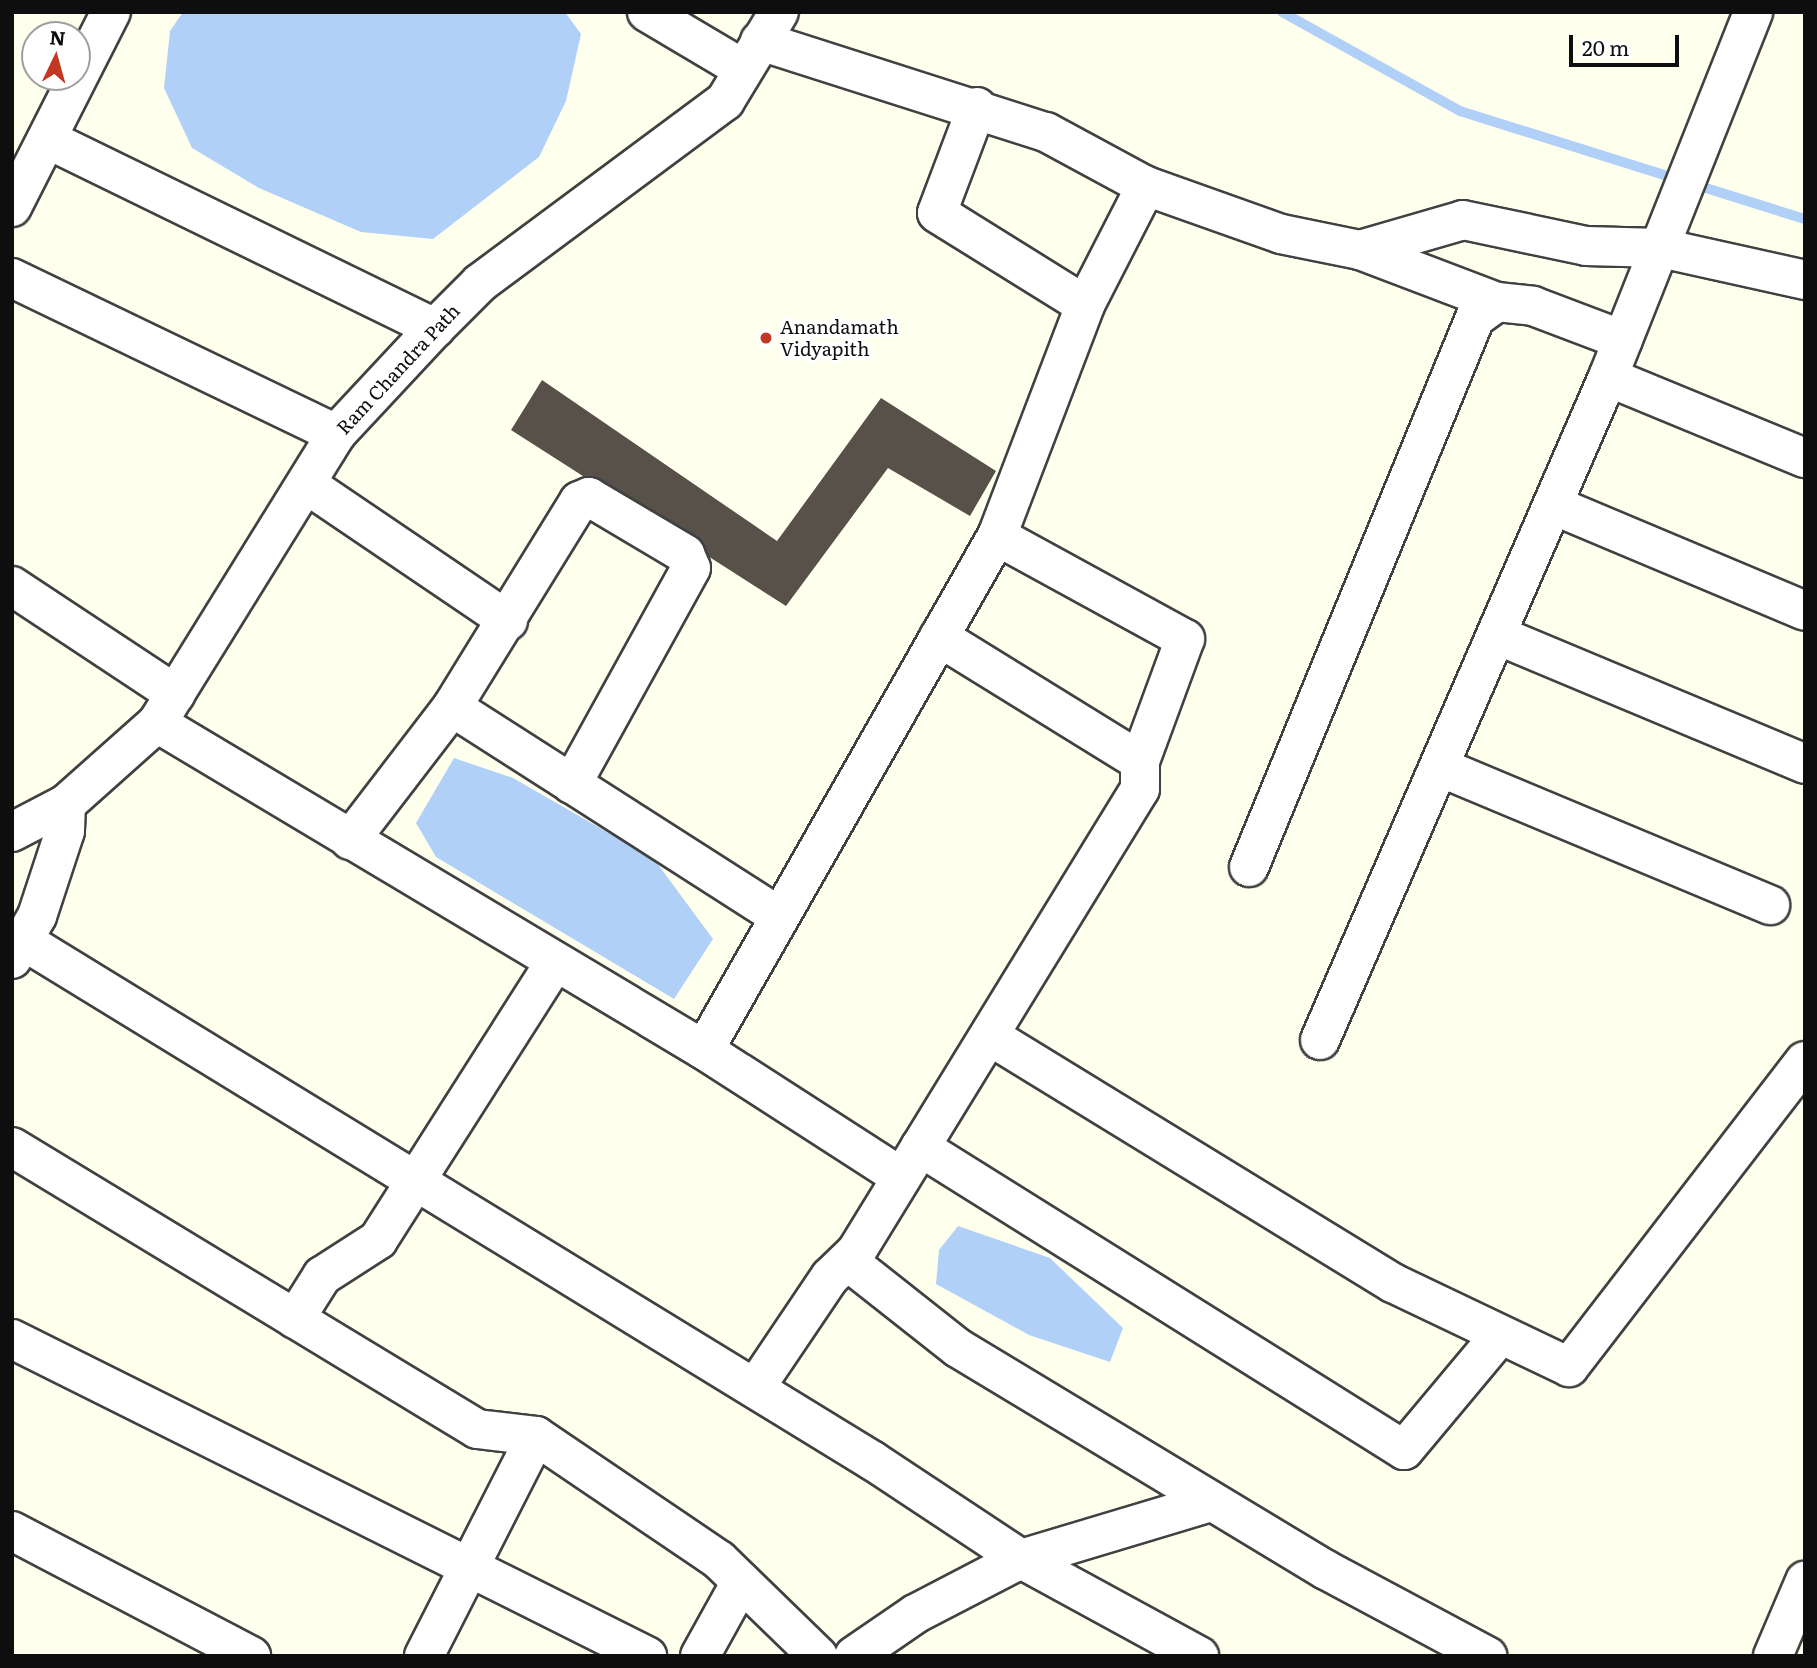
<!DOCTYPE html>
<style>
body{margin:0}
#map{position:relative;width:1817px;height:1668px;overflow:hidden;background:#ffe;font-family:Literata,serif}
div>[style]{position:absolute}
.water>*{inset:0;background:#b1d0f8}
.stream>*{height:10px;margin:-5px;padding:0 5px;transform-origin:5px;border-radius:5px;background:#b1d0f8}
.building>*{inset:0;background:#57514a}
.roads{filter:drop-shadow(2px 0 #414141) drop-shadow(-2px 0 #414141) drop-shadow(0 2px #414141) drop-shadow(0 -2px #414141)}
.minor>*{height:38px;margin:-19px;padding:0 19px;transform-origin:19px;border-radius:19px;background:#fff}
.dots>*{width:19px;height:19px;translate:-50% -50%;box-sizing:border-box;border:4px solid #fff;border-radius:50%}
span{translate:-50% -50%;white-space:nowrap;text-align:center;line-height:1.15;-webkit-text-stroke:7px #fff;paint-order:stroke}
.poi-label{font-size:19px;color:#0e0e0e}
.left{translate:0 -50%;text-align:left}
.street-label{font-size:19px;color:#0e0e0e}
.frame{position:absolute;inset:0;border:14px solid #0e0e0e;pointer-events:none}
.north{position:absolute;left:21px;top:21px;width:70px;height:70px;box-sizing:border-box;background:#fff;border:2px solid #9f9f9f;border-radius:50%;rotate:5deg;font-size:19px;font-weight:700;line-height:28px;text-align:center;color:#0e0e0e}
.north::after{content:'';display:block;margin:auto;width:24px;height:32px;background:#c33820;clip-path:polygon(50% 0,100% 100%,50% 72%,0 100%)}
.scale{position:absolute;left:1569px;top:35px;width:110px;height:32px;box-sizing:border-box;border:4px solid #0e0e0e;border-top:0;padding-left:9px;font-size:21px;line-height:24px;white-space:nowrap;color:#0e0e0e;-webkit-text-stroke:5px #fff;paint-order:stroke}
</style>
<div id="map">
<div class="water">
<div style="clip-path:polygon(183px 12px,565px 12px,581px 34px,566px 101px,539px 157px,433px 239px,361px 232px,259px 188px,192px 148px,164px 88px,170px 31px)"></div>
<div style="clip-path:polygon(454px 758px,513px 778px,654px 859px,713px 939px,674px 999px,436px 857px,416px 823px)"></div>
<div style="clip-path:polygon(958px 1226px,1050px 1258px,1123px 1328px,1110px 1362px,1029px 1335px,936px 1284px,939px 1250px)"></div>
</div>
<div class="stream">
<div style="left:1282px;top:12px;width:204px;rotate:29.1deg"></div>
<div style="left:1460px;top:111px;width:362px;rotate:17.4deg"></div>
</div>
<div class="building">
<div style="clip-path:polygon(542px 380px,777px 541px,881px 398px,996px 471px,970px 516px,888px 468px,786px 606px,511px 430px)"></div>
</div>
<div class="roads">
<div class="minor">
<div style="left:647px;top:12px;width:112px;rotate:30.7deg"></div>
<div style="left:760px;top:41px;width:300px;rotate:17.7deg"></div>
<div style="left:1046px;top:132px;width:114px;rotate:28.4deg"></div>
<div style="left:1146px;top:186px;width:143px;rotate:19.6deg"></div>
<div style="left:1281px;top:234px;width:81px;rotate:11.4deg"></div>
<div style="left:1360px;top:250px;width:107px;rotate:-16.2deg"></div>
<div style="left:1463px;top:220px;width:126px;rotate:11.9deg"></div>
<div style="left:1586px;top:246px;width:75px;rotate:1.5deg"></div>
<div style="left:1661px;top:248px;width:148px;rotate:12.5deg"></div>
<div style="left:977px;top:107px;width:113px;rotate:110.7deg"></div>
<div style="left:937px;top:213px;width:174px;rotate:31.9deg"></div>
<div style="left:47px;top:139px;width:432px;rotate:26deg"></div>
<div style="left:12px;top:207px;width:219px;rotate:-63.1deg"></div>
<div style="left:1360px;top:250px;width:147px;rotate:20.8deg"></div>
<div style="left:12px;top:278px;width:360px;rotate:25.7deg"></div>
<div style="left:1608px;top:377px;width:213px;rotate:22.4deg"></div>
<div style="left:306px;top:484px;width:244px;rotate:34.1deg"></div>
<div style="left:1553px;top:505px;width:273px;rotate:22.8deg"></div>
<div style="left:12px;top:586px;width:196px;rotate:33.5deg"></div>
<div style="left:1497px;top:635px;width:334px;rotate:22.7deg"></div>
<div style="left:939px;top:637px;width:236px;rotate:31.7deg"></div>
<div style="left:452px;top:707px;width:384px;rotate:32.6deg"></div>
<div style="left:157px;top:723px;width:637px;rotate:30.87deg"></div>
<div style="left:704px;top:1050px;width:234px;rotate:32.8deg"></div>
<div style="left:1440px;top:767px;width:358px;rotate:22.7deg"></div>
<div style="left:12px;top:832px;width:61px;rotate:-27.4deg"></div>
<div style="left:66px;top:804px;width:122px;rotate:-41.7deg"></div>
<div style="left:157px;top:723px;width:340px;rotate:-58.2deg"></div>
<div style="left:336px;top:434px;width:145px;rotate:-47deg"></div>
<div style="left:435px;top:328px;width:64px;rotate:-45deg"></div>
<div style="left:480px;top:283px;width:305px;rotate:-36.6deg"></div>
<div style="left:725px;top:101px;width:104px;rotate:-58.8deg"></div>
<div style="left:350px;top:840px;width:168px;rotate:-52.5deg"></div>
<div style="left:452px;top:707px;width:242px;rotate:-58.3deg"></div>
<div style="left:579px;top:501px;width:11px;rotate:-22deg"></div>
<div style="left:589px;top:497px;width:112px;rotate:30.7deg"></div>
<div style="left:685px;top:554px;width:15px;rotate:67deg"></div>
<div style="left:691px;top:568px;width:247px;rotate:118.9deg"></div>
<div style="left:1249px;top:867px;width:594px;rotate:-67.63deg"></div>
<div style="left:1475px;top:318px;width:27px;rotate:-36deg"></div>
<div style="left:1497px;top:302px;width:36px;rotate:6deg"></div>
<div style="left:1533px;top:306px;width:96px;rotate:20.7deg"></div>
<div style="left:24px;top:941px;width:996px;rotate:31.49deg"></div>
<div style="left:873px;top:1461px;width:178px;rotate:33.5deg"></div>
<div style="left:1021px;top:1559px;width:203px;rotate:28.6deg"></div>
<div style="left:12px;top:959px;width:50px;rotate:-59.8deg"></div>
<div style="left:37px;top:916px;width:89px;rotate:-71.8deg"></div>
<div style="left:65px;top:831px;width:27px;rotate:-88deg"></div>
<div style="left:993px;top:1038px;width:469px;rotate:31.5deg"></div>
<div style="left:1393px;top:1283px;width:195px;rotate:25.5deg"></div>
<div style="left:1569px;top:1367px;width:386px;rotate:-52.4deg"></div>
<div style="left:1320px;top:1040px;width:723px;rotate:-66.52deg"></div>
<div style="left:1608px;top:377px;width:393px;rotate:-68.3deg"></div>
<div style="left:704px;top:1050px;width:592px;rotate:-60.32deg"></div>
<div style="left:997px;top:536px;width:247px;rotate:-69.1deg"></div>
<div style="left:1085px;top:305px;width:134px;rotate:-62.9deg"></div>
<div style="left:12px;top:1147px;width:544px;rotate:31.23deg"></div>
<div style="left:477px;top:1429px;width:59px;rotate:6.8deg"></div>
<div style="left:536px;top:1436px;width:221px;rotate:34.1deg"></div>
<div style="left:719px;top:1560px;width:138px;rotate:44.1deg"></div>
<div style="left:920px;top:1147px;width:571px;rotate:32.05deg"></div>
<div style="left:1404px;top:1450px;width:150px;rotate:-50.1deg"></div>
<div style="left:849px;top:1262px;width:139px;rotate:38.3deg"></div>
<div style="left:958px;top:1348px;width:430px;rotate:31.1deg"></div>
<div style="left:1326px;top:1570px;width:183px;rotate:28.1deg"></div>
<div style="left:295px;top:1319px;width:51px;rotate:-57.9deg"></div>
<div style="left:322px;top:1276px;width:67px;rotate:-32.7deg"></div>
<div style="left:378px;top:1240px;width:326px;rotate:-57.5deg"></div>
<div style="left:12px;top:1339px;width:710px;rotate:26.53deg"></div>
<div style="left:755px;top:1388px;width:134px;rotate:-56deg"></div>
<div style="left:830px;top:1277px;width:36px;rotate:-44deg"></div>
<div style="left:856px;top:1252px;width:543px;rotate:-58.48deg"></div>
<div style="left:1140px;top:789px;width:28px;rotate:-90deg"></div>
<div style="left:1140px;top:761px;width:130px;rotate:-69.8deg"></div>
<div style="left:1185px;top:639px;width:214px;rotate:-151.3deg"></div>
<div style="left:12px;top:1531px;width:270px;rotate:27.6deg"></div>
<div style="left:424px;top:1656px;width:247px;rotate:-63deg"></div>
<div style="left:700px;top:1656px;width:85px;rotate:-61deg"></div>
<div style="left:854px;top:1656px;width:74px;rotate:-34.5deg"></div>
<div style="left:915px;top:1614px;width:119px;rotate:-27.4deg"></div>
<div style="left:1021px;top:1559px;width:198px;rotate:-16.7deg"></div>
<div style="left:1773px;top:1656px;width:82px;rotate:-66.9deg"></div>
</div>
</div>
<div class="dots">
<div style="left:766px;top:338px;background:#c33820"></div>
</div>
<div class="poi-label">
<span class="left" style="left:780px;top:338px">Anandamath<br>Vidyapith</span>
</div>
<div class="street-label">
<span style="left:398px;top:369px;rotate:-47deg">Ram Chandra Path</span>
</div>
<div class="frame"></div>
<div class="north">N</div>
<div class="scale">20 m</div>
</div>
